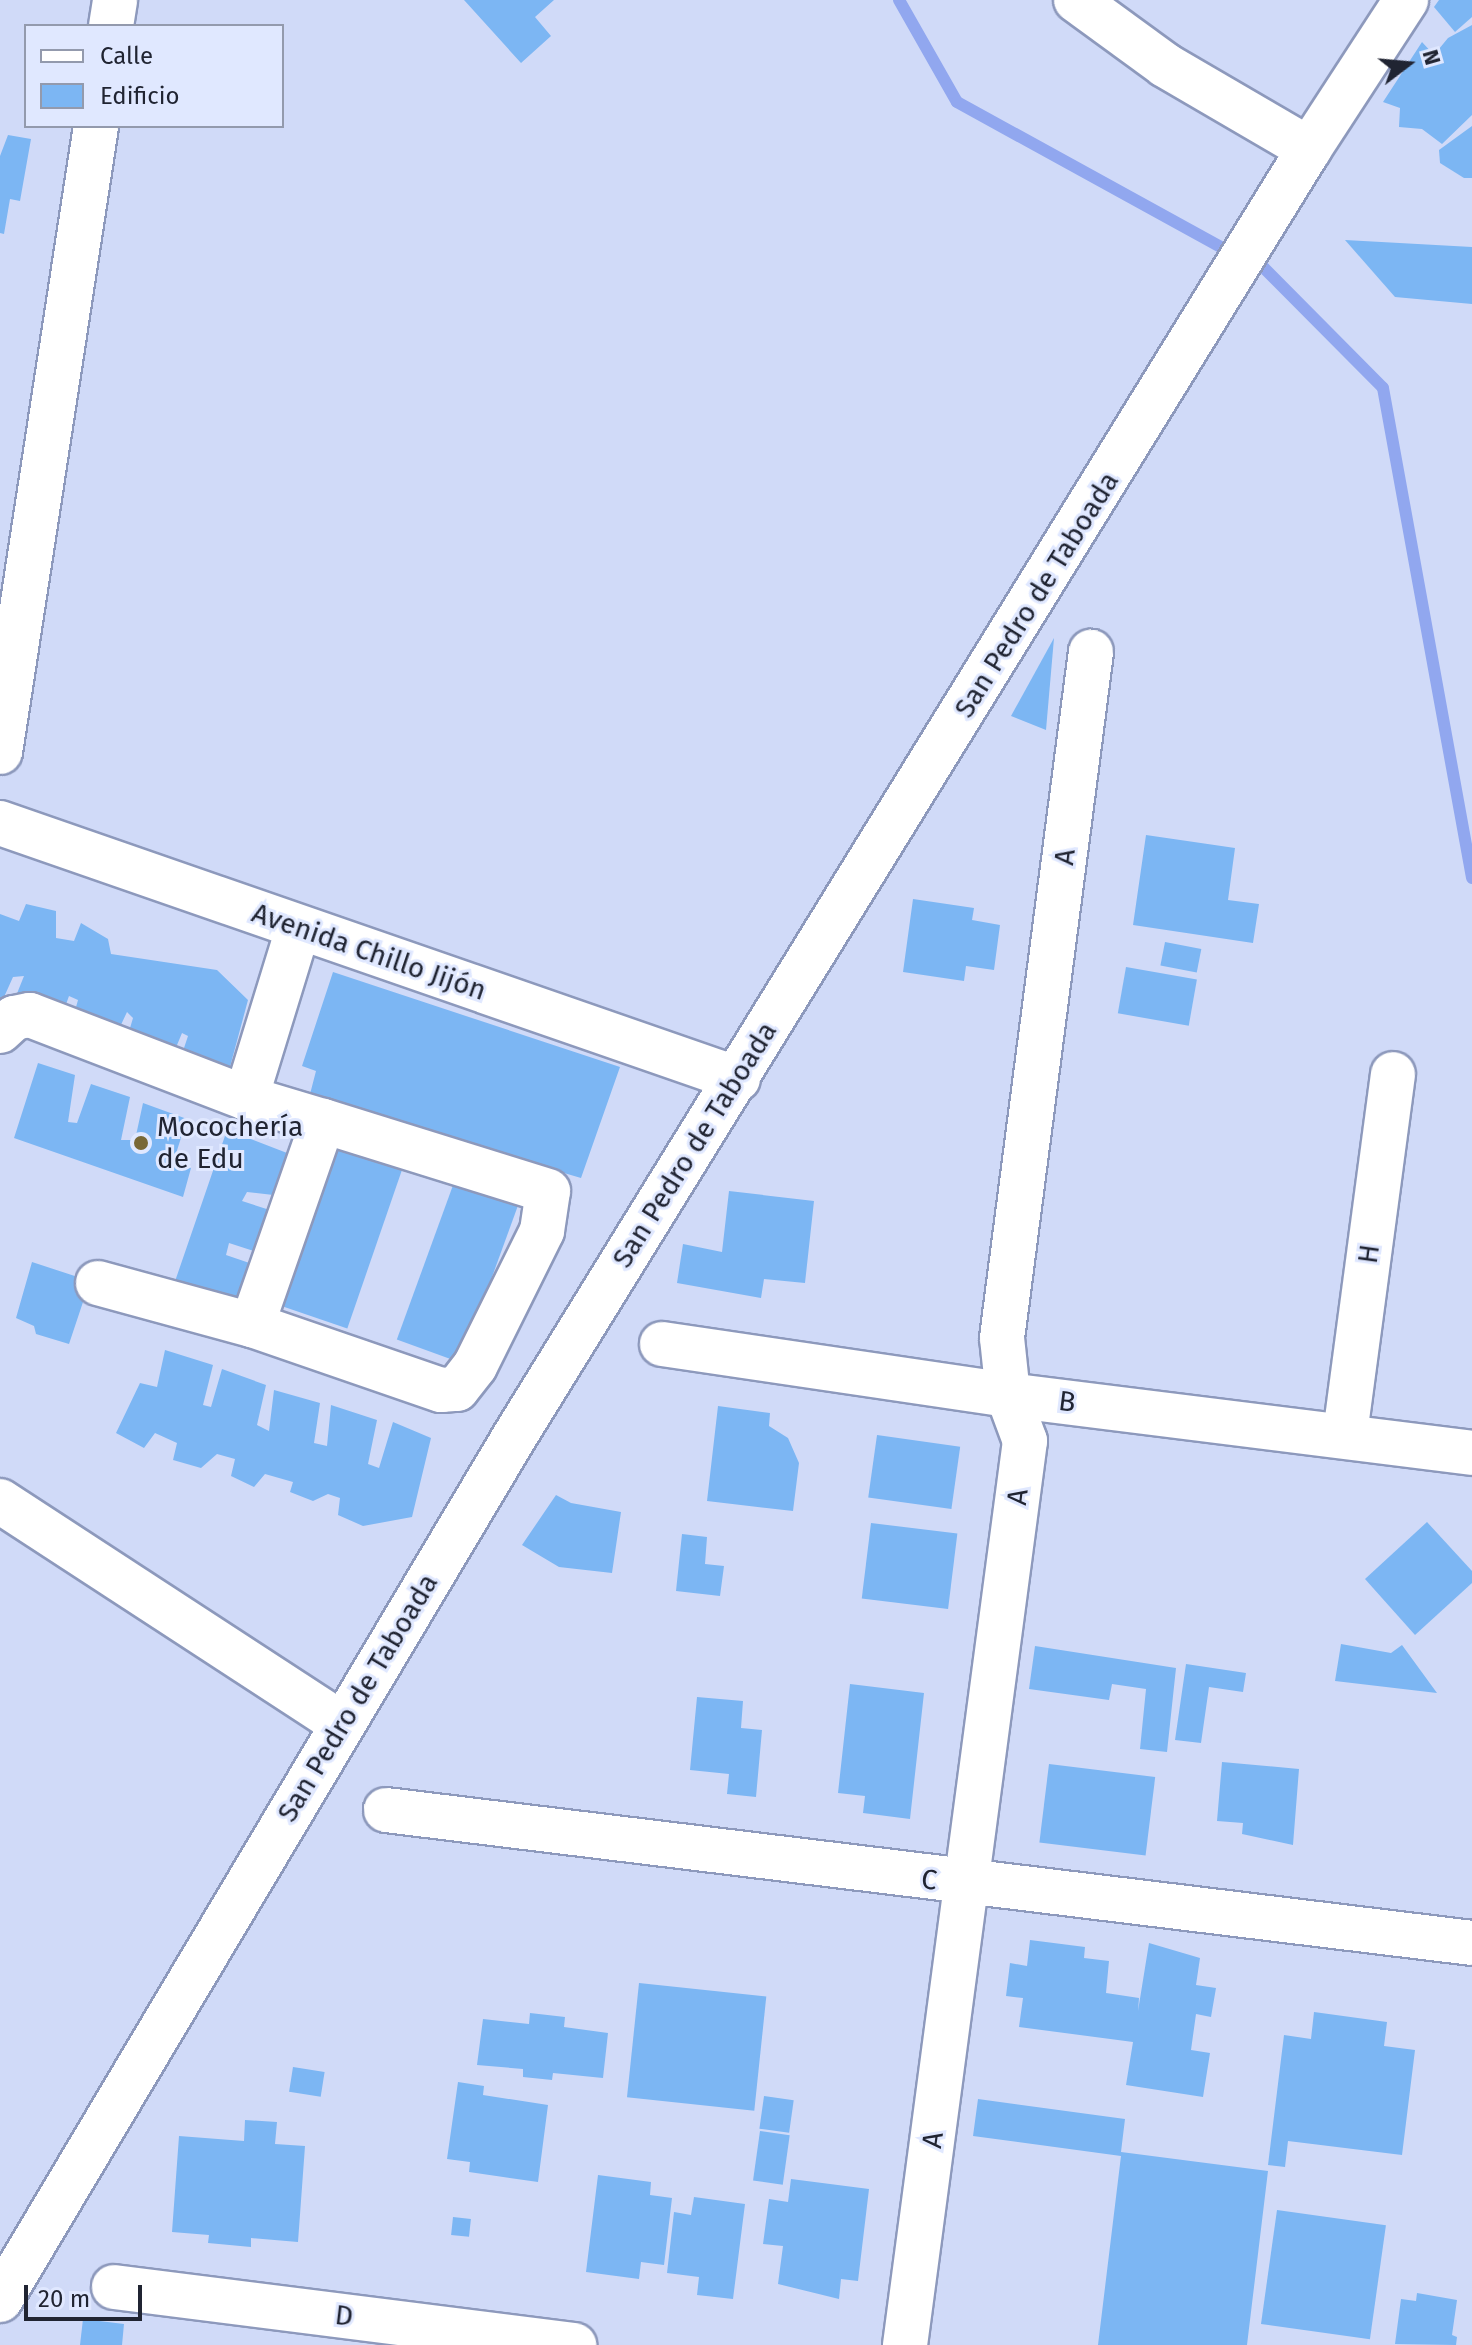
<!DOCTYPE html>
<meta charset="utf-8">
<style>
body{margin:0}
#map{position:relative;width:1472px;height:2345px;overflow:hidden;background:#d0daf8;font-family:"Fira Sans",sans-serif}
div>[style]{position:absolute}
.stream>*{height:12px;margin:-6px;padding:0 6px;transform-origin:6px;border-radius:6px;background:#91a7ef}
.building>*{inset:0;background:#7cb6f3;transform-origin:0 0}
.roads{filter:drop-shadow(2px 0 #8d99bc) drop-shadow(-2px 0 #8d99bc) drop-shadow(0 2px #8d99bc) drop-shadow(0 -2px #8d99bc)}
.minor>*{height:44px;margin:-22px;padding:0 22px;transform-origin:22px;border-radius:22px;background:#fff}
.dots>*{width:22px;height:22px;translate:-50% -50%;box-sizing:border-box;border:4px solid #e0e8ff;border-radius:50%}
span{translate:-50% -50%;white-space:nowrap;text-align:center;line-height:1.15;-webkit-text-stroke:6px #e0e8ff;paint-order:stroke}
.street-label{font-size:28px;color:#202432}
.poi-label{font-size:28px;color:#202432}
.left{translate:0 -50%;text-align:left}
.legend{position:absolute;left:24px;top:24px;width:260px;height:104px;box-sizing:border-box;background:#e0e8ff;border:2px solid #939aad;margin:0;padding:10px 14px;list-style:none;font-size:24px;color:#202432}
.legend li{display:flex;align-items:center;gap:16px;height:40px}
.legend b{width:40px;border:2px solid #939aad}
.north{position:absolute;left:1368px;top:24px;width:80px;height:80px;-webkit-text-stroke:6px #e0e8ff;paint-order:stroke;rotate:74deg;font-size:22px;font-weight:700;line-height:32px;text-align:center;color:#202432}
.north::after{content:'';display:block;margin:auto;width:28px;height:36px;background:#202432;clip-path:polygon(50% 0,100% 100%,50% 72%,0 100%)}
.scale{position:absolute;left:24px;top:2285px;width:118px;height:36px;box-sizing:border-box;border:4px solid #202432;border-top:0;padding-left:10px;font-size:24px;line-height:28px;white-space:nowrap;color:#202432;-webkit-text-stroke:6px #e0e8ff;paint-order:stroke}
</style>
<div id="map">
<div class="stream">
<div style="left:899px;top:0;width:117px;rotate:60.4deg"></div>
<div style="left:957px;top:102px;width:315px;rotate:28.8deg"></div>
<div style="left:1250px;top:262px;width:14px;rotate:21deg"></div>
<div style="left:1263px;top:267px;width:170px;rotate:45.2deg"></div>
<div style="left:1383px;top:388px;width:498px;rotate:79.7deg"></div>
</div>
<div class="building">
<div style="clip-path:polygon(464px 0,554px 0,535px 17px,551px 36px,521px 63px)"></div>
<div style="clip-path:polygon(1439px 0,1472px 0,1472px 17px,1455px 32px,1434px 7px)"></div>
<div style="clip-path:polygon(1472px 25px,1472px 115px,1442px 144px,1422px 129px,1399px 127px,1400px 108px,1383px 102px,1422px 42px,1434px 55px,1448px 38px)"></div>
<div style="clip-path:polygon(1472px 126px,1472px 178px,1464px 178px,1440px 163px,1439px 150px)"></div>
<div style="clip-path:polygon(8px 135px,31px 139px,20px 201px,10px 199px,4px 234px,0 233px,0 156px)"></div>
<div style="clip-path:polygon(1345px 240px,1472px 247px,1472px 304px,1395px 297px)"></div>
<div style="clip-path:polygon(1054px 638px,1046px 730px,1011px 716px)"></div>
<div style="clip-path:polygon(1146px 835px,1235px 848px,1228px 900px,1259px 904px,1253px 943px,1133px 925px)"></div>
<div style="clip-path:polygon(913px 899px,974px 908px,972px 920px,1000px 925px,994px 970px,966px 966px,964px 981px,903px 972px)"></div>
<div style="clip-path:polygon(26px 904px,56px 911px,56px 938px,74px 941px,81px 923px,108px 939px,111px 954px,217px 970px,248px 1000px,227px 1078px,179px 1063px,188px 1036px,182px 1033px,170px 1062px,125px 1045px,133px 1018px,127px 1012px,111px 1046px,71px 1025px,78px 1000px,69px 996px,60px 1021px,12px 1006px,24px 976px,13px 977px,0 1006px,0 914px,19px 921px)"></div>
<div style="left:1165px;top:942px;width:37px;height:24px;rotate:11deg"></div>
<div style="left:1126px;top:967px;width:72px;height:47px;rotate:10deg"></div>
<div style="clip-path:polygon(333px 972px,620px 1067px,581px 1178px,309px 1098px,316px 1071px,302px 1066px)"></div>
<div style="clip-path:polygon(38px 1063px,75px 1075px,68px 1122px,77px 1123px,91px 1084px,130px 1097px,121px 1140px,135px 1140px,143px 1103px,187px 1119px,173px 1163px,191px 1168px,183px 1197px,14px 1138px)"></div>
<div style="clip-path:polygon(227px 1130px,300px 1158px,282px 1196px,247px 1192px,242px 1201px,276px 1212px,260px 1253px,229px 1243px,226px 1255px,258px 1266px,251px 1306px,171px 1293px)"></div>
<div style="left:335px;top:1134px;width:75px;height:180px;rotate:19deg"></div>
<div style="left:456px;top:1177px;width:68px;height:173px;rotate:20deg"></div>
<div style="clip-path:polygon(729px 1191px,814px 1201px,805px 1283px,764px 1279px,761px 1298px,677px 1283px,683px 1244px,722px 1252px)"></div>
<div style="clip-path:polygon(32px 1262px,90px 1281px,69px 1344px,36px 1334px,34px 1326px,16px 1318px)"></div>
<div style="clip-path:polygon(165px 1350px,213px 1365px,203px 1405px,211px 1407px,222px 1369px,266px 1385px,257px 1425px,269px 1431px,274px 1390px,320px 1403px,314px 1443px,327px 1446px,331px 1405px,377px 1420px,368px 1464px,379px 1468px,393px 1422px,431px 1438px,412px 1517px,363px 1526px,338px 1515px,340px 1498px,328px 1494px,313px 1501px,290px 1492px,293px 1482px,265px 1474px,254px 1487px,231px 1476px,235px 1459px,217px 1454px,201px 1468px,173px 1460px,177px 1443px,155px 1433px,144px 1448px,116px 1433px,140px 1383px,157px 1387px)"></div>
<div style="clip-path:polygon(718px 1406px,770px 1413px,769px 1426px,788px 1438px,799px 1463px,793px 1511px,707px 1501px)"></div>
<div style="left:877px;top:1435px;width:84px;height:63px;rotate:8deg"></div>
<div style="clip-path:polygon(556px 1495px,571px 1503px,621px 1512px,612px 1573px,559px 1567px,522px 1545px)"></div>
<div style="clip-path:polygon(1427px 1522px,1472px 1571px,1472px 1583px,1415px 1635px,1365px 1579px)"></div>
<div style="left:871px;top:1523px;width:87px;height:76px;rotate:7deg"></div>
<div style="clip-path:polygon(682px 1534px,707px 1537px,705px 1564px,724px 1566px,720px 1596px,676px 1591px)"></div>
<div style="clip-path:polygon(1341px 1644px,1391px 1653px,1402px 1645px,1437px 1693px,1335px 1681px)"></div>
<div style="clip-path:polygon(1035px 1646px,1176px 1668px,1167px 1752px,1140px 1749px,1146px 1689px,1112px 1684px,1109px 1700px,1029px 1689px)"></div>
<div style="clip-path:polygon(1186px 1664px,1246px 1673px,1243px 1692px,1209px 1687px,1201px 1743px,1175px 1740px)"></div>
<div style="clip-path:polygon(850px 1684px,924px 1693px,910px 1819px,863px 1813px,865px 1796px,838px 1793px)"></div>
<div style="clip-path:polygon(697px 1697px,743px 1701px,741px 1728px,762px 1730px,756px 1797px,727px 1794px,729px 1774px,690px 1770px)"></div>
<div style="clip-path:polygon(1222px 1762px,1299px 1769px,1293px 1845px,1242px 1834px,1243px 1823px,1217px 1821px)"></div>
<div style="left:1049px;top:1764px;width:107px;height:79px;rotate:7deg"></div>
<div style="clip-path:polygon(1030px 1940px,1085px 1947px,1084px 1958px,1109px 1961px,1106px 1993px,1139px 1998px,1138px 2011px,1149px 1943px,1200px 1958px,1196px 1985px,1216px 1988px,1211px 2017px,1196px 2014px,1191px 2050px,1210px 2053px,1203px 2097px,1126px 2085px,1133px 2042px,1019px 2027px,1023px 1998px,1006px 1996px,1010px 1963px,1027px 1966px)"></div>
<div style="left:639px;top:1983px;width:128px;height:115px;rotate:6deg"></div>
<div style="clip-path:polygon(1314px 2012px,1387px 2022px,1384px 2046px,1415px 2050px,1402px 2155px,1288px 2141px,1285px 2167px,1268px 2165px,1284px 2035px,1311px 2039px)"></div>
<div style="clip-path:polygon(530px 2013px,565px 2017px,564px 2027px,608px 2033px,603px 2078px,553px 2073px,552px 2080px,523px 2077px,523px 2069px,477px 2065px,483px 2019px,529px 2024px)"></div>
<div style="left:293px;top:2067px;width:32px;height:25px;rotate:9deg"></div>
<div style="clip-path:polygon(458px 2082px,484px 2086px,483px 2095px,548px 2105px,538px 2182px,469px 2172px,470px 2162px,447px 2159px)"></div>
<div style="left:764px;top:2096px;width:30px;height:33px;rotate:8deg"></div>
<div style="clip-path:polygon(978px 2099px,1125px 2119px,1121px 2152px,1268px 2171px,1247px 2345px,1098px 2345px,1121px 2156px,973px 2136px)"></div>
<div style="clip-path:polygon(245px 2120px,277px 2122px,275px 2144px,305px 2146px,298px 2242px,251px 2238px,251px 2247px,208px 2243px,209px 2235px,172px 2232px,179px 2136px,244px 2141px)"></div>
<div style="left:760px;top:2131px;width:30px;height:50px;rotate:8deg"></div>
<div style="clip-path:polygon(598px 2175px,651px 2182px,650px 2195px,672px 2198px,664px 2265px,641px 2262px,639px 2279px,586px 2272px)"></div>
<div style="clip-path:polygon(791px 2179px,869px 2189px,858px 2281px,841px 2279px,839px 2299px,778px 2284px,783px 2246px,763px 2244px,769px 2199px,788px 2202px)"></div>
<div style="clip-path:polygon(694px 2197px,745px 2204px,733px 2299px,697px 2295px,699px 2277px,667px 2273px,674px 2212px,691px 2215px)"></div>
<div style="left:1277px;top:2210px;width:110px;height:115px;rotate:8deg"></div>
<div style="left:453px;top:2217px;width:18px;height:18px;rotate:6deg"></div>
<div style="clip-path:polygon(1417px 2293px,1457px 2300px,1452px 2335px,1457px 2337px,1456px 2345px,1395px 2344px,1401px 2299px,1416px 2301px)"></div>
<div style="clip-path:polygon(83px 2319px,124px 2324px,122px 2345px,80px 2345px)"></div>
</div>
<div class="roads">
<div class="minor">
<div style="left:1076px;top:0;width:110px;rotate:36.1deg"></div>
<div style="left:1165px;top:65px;width:167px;rotate:30.3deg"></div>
<div style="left:111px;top:26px;width:26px;rotate:-81deg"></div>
<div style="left:0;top:752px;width:633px;rotate:-81.28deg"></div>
<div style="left:0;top:823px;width:781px;rotate:19.13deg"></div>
<div style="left:0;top:1031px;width:19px;rotate:-43deg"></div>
<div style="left:14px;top:1018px;width:16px;rotate:-11deg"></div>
<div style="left:30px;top:1015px;width:231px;rotate:21deg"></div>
<div style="left:98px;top:1283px;width:160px;rotate:15.3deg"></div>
<div style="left:252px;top:1325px;width:200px;rotate:19deg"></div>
<div style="left:441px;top:1390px;width:16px;rotate:-4deg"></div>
<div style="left:457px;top:1389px;width:29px;rotate:-52deg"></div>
<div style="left:475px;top:1366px;width:151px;rotate:-63.6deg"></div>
<div style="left:542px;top:1231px;width:40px;rotate:-81.5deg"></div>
<div style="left:548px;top:1191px;width:236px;rotate:-162.7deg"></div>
<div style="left:252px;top:1325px;width:216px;rotate:-70.8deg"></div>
<div style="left:323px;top:1121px;width:80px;rotate:-163.4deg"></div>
<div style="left:246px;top:1098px;width:177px;rotate:-72.9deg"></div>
<div style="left:662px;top:1344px;width:350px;rotate:8.4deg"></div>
<div style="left:1008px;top:1395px;width:468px;rotate:7.1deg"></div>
<div style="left:1345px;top:1434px;width:363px;rotate:-82.4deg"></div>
<div style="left:0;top:1501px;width:408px;rotate:33.1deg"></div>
<div style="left:386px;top:1810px;width:1094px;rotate:6.98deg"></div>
<div style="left:114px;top:2287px;width:464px;rotate:7.2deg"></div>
<div style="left:0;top:2300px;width:1002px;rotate:-59.21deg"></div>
<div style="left:513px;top:1439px;width:1516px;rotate:-58.32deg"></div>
<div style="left:1309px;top:149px;width:178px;rotate:-56.9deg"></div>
<div style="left:905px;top:2345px;width:912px;rotate:-82.44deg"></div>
<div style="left:1025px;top:1441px;width:49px;rotate:-110.3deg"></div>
<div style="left:1008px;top:1395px;width:57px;rotate:-96deg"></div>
<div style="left:1002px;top:1338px;width:692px;rotate:-82.61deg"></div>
</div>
</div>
<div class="dots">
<div style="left:141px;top:1143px;background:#796836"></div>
</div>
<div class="street-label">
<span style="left:1037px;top:595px;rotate:-58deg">San Pedro de Taboada</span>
<span style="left:1065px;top:857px;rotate:-83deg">A</span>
<span style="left:369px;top:952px;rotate:19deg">Avenida Chillo Jijón</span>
<span style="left:695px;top:1145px;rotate:-58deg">San Pedro de Taboada</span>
<span style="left:1369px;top:1254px;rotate:-82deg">H</span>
<span style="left:1067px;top:1402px;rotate:7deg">B</span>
<span style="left:1018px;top:1497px;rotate:-83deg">A</span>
<span style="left:358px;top:1698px;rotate:-59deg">San Pedro de Taboada</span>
<span style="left:929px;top:1880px;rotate:7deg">C</span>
<span style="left:933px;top:2140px;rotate:-82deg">A</span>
<span style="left:344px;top:2316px;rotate:7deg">D</span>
</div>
<div class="poi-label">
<span class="left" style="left:157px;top:1143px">Mocochería<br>de Edu</span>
</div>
<ul class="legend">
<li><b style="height:10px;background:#fff"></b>Calle</li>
<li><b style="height:22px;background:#7cb6f3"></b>Edificio</li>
</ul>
<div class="north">N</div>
<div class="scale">20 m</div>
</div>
